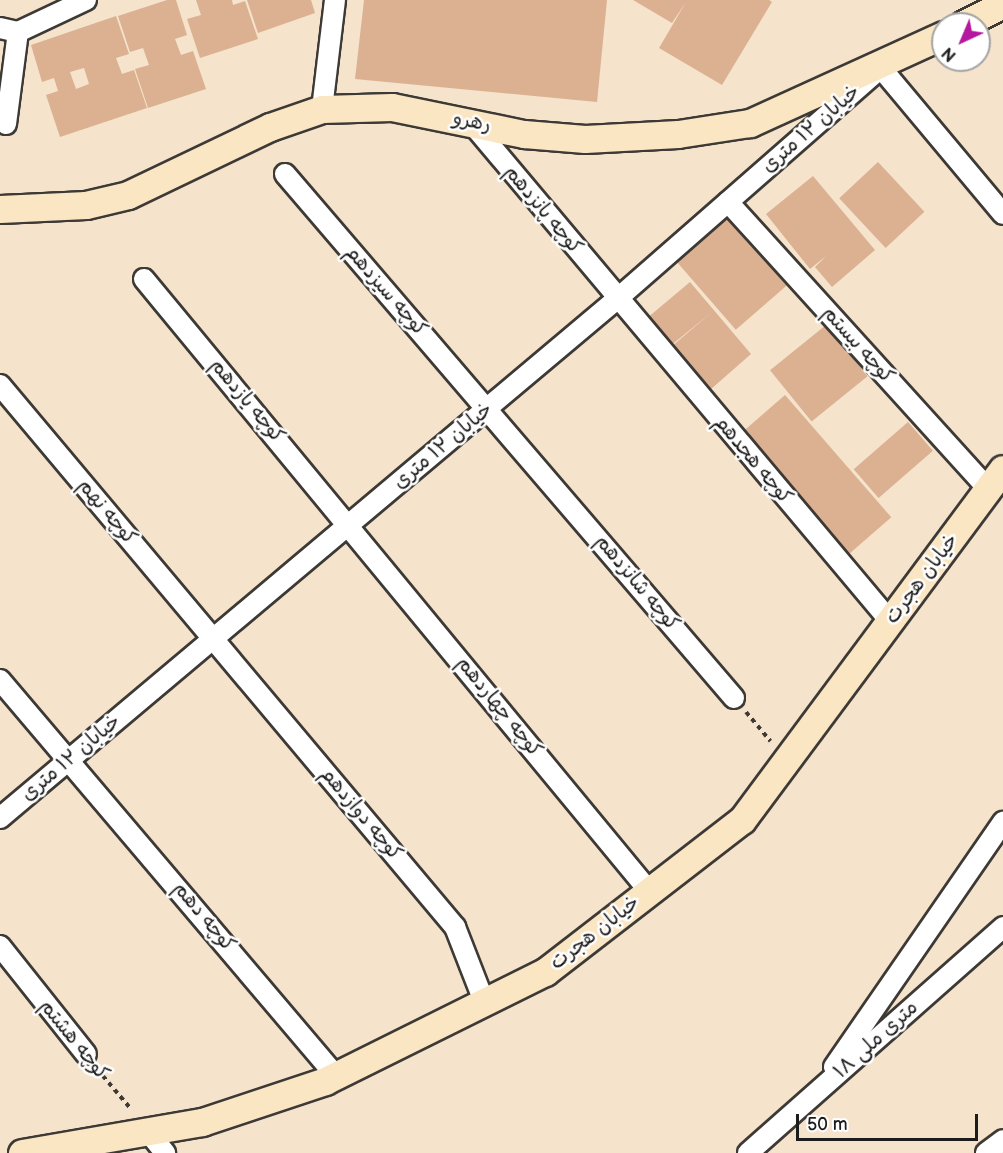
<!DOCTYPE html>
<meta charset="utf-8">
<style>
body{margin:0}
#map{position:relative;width:1003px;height:1153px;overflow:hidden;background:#f5e3cc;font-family:"Balsamiq Sans","Playpen Sans Arabic",sans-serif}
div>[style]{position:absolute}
.building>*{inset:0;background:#dbb192;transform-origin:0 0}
.path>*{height:4px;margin-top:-2px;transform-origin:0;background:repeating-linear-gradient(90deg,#3d3a36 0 4.5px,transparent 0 9px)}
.roads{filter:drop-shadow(2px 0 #3d3a36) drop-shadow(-2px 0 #3d3a36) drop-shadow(0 2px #3d3a36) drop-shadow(0 -2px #3d3a36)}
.street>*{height:20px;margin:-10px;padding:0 10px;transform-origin:10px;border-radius:10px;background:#fff}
.secondary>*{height:27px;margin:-13.5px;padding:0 13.5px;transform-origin:13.5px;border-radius:13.5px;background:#fbe6c4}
span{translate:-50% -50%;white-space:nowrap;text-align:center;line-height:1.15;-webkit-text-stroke:5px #fff;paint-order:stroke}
.street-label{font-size:20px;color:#1c1c1c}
.north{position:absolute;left:931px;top:12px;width:60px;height:60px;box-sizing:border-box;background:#fff;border:2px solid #a4a4a4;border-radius:50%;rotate:224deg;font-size:16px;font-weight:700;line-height:24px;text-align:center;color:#1c1c1c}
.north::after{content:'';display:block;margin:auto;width:21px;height:27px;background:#b5179e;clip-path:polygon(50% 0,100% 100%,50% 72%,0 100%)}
.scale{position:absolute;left:796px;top:1114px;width:182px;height:27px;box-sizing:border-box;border:3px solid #1c1c1c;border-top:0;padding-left:8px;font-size:18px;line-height:21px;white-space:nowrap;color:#1c1c1c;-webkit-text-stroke:4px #fff;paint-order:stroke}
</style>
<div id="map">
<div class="building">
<div style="clip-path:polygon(167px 0,176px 0,187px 35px,175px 39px,181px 55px,193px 51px,206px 89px,148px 108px,135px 69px,149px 65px,143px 48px,130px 52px,118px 16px)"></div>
<div style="clip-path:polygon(196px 0,232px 0,233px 5px,245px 1px,258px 39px,200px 58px,187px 19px,201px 15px)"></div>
<div style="clip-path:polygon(247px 0,311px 0,315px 13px,258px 33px)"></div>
<div style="clip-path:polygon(364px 0,607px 0,597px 102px,355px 79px)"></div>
<div style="clip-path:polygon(633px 0,769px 0,772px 2px,722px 85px,659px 48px,686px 2px,672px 23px)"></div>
<div style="clip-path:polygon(evenodd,116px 16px,129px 54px,116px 58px,122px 74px,134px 70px,147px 108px,60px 137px,46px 95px,58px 91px,54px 78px,42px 82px,31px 45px,116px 16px,84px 68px,89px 84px,76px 89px,70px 72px,84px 68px)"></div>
<div style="left:878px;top:162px;width:68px;height:53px;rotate:47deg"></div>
<div style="clip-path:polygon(813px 176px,875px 250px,832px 287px,815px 267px,826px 256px,810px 269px,766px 214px)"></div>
<div style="left:728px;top:208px;width:97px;height:74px;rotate:49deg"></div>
<div style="clip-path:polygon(690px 282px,751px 354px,702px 397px,664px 353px,712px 312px,663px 352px,640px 324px)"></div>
<div style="left:826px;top:325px;width:66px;height:72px;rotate:51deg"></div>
<div style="left:785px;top:395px;width:162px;height:64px;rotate:49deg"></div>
<div style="left:908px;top:422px;width:38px;height:72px;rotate:49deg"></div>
</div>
<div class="path">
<div style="left:746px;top:712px;width:38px;rotate:50deg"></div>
<div style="left:97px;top:1069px;width:52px;rotate:49.6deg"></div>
</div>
<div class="roads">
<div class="street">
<div style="left:0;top:28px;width:18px;rotate:13deg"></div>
<div style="left:18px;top:32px;width:75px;rotate:-25.2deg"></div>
<div style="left:322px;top:109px;width:110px;rotate:-83.2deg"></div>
<div style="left:469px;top:120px;width:654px;rotate:49.96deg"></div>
<div style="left:6px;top:124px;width:93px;rotate:-82.6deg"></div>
<div style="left:285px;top:174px;width:690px;rotate:49.41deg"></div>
<div style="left:728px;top:202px;width:387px;rotate:47.8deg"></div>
<div style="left:144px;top:279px;width:793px;rotate:50.47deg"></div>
<div style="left:0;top:385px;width:708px;rotate:49.99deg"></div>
<div style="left:455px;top:927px;width:83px;rotate:68.7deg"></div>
<div style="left:0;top:680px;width:519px;rotate:49.69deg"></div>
<div style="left:0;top:818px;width:806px;rotate:-40.07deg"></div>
<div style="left:617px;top:299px;width:351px;rotate:-41.2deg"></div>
<div style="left:881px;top:68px;width:190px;rotate:50.1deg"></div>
<div style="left:0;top:946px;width:138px;rotate:51.5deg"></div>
<div style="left:834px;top:1067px;width:298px;rotate:-55.4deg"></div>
<div style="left:149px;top:1133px;width:26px;rotate:51deg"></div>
<div style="left:748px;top:1153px;width:341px;rotate:-41.5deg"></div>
<div style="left:986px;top:1153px;width:21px;rotate:-37deg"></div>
</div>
<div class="secondary">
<div style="left:964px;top:24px;width:44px;rotate:-27.1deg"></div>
<div style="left:0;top:209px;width:86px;rotate:-2.7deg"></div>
<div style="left:86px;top:205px;width:43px;rotate:-13.4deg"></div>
<div style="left:128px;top:195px;width:157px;rotate:-25.6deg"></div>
<div style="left:270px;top:127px;width:55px;rotate:-19.1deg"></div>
<div style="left:322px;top:109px;width:70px;rotate:-1.6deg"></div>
<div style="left:392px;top:107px;width:135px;rotate:11.6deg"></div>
<div style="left:524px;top:134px;width:61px;rotate:4.7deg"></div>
<div style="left:585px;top:139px;width:93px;rotate:-3.1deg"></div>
<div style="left:678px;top:134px;width:73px;rotate:-8.7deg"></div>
<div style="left:750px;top:123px;width:212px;rotate:-24.5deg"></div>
<div style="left:22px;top:1153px;width:183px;rotate:-9.8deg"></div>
<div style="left:202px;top:1122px;width:130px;rotate:-18.4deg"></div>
<div style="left:325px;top:1081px;width:246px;rotate:-26.4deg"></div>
<div style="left:545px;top:972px;width:249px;rotate:-37.7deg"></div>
<div style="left:742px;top:820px;width:437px;rotate:-53.4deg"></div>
</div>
</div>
<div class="street-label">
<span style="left:472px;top:122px;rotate:12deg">رهرو</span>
<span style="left:811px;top:129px;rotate:-41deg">خیابان ۱۲ متری</span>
<span style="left:543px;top:210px;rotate:50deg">کوچه پانزدهم</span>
<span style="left:386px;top:291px;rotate:49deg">کوچه سیزدهم</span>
<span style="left:858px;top:345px;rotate:48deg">کوچه بیستم</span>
<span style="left:247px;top:401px;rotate:50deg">کوچه یازدهم</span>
<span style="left:443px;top:446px;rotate:-40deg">خیابان ۱۲ متری</span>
<span style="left:753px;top:460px;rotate:50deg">کوچه هجدهم</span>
<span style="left:107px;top:512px;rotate:50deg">کوچه نهم</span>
<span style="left:922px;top:579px;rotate:-53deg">خیابان هجرت</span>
<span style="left:637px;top:583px;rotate:50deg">کوچه شانزدهم</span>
<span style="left:499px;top:707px;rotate:51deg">کوچه چهاردهم</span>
<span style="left:71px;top:758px;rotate:-40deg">خیابان ۱۲ متری</span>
<span style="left:361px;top:814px;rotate:50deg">کوچه دوازدهم</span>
<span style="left:204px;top:917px;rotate:50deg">کوچه دهم</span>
<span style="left:595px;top:933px;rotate:-38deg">خیابان هجرت</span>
<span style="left:74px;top:1040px;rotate:51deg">کوچه هشتم</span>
<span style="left:876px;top:1040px;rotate:-42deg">۱۸ متری ملی</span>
</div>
<div class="north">N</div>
<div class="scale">50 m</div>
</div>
